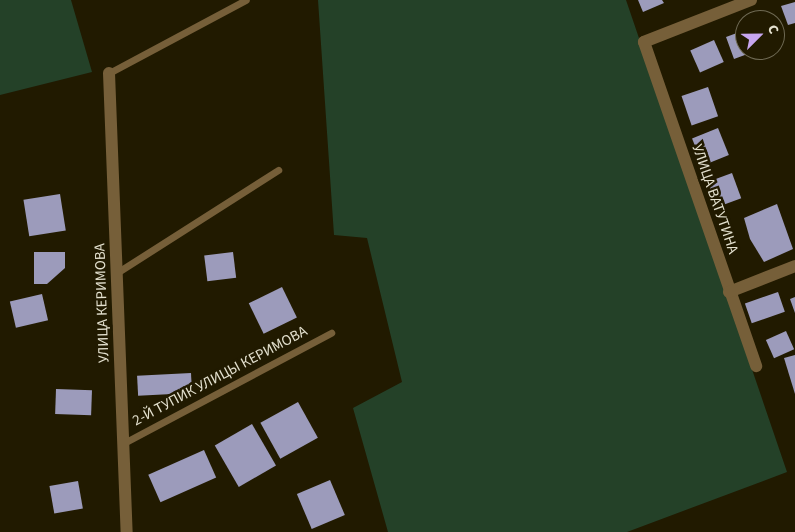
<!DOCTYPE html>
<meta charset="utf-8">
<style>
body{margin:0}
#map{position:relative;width:795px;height:532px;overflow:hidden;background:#211a00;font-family:"Source Sans 3",sans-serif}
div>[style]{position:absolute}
.green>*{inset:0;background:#244128}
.building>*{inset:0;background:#9c9bbb;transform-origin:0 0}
.service>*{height:7px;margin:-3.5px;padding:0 3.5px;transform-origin:3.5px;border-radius:3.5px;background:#765f39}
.minor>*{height:12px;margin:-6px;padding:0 6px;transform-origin:6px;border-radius:6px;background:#765f39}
span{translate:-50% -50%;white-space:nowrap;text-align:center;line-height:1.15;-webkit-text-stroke:5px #211a00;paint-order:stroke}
.street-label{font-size:15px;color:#e4e1cf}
.north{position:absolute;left:735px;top:10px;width:50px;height:50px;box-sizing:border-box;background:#211a00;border:1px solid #6f6a53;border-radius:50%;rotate:67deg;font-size:14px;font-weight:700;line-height:20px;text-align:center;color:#e4e1cf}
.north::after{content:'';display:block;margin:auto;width:18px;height:22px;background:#c7a6ef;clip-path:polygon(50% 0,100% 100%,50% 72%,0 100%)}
</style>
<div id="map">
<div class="green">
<div style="clip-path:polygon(0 0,71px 0,92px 72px,0 95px)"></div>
<div style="clip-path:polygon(318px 0,626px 0,787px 472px,627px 532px,388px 532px,353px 408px,402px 382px,367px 238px,334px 235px)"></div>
</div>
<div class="building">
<div style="clip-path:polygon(638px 0,662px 0,664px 3px,643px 12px)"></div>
<div style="clip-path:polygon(795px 2px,795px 23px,788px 25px,781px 6px)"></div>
<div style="clip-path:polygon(745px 30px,745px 50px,753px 52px,734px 59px,726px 37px)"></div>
<div style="clip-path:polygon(775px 30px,781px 43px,775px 46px)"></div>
<div style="left:714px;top:40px;width:24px;height:26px;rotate:66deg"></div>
<div style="left:708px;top:87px;width:31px;height:28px;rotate:71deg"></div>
<div style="left:718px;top:128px;width:29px;height:28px;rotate:68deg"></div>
<div style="left:732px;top:173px;width:27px;height:26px;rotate:70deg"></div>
<div style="left:60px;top:194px;width:37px;height:37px;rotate:81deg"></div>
<div style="clip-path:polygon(777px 204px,793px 249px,764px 262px,750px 239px,744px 218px)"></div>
<div style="clip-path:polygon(34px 252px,65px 252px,65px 268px,47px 284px,34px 284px)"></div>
<div style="left:233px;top:252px;width:26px;height:29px;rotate:83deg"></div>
<div style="left:282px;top:287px;width:34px;height:37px;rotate:64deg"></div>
<div style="left:778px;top:292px;width:21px;height:35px;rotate:71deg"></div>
<div style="left:42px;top:294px;width:27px;height:33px;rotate:77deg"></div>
<div style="clip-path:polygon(795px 297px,795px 313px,790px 299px)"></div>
<div style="left:786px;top:331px;width:20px;height:22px;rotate:66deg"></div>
<div style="clip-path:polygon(795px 355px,795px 394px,784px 358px)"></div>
<div style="left:191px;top:373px;width:20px;height:54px;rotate:87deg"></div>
<div style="left:56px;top:389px;width:36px;height:25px;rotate:2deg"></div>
<div style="left:298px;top:402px;width:41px;height:43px;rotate:61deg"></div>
<div style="left:252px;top:424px;width:48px;height:43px;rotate:60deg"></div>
<div style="left:204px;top:450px;width:30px;height:61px;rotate:66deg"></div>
<div style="left:330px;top:480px;width:38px;height:36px;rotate:67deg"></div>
<div style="left:78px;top:481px;width:28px;height:29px;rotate:80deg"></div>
</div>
<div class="service">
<div style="left:109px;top:73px;width:155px;rotate:-28.1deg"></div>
<div style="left:118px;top:272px;width:190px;rotate:-32.5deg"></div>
<div style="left:122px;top:444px;width:237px;rotate:-28deg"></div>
</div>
<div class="minor">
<div style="left:751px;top:0;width:115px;rotate:158.6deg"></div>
<div style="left:644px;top:42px;width:343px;rotate:70.9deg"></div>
<div style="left:109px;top:73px;width:459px;rotate:87.8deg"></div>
<div style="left:729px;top:292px;width:71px;rotate:-21.5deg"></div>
</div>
<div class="street-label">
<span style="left:715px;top:199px;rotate:71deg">УЛИЦА ВАТУТИНА</span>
<span style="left:102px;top:303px;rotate:-92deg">УЛИЦА КЕРИМОВА</span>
<span style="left:220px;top:376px;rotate:-28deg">2-Й ТУПИК УЛИЦЫ КЕРИМОВА</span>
</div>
<div class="north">С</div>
</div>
